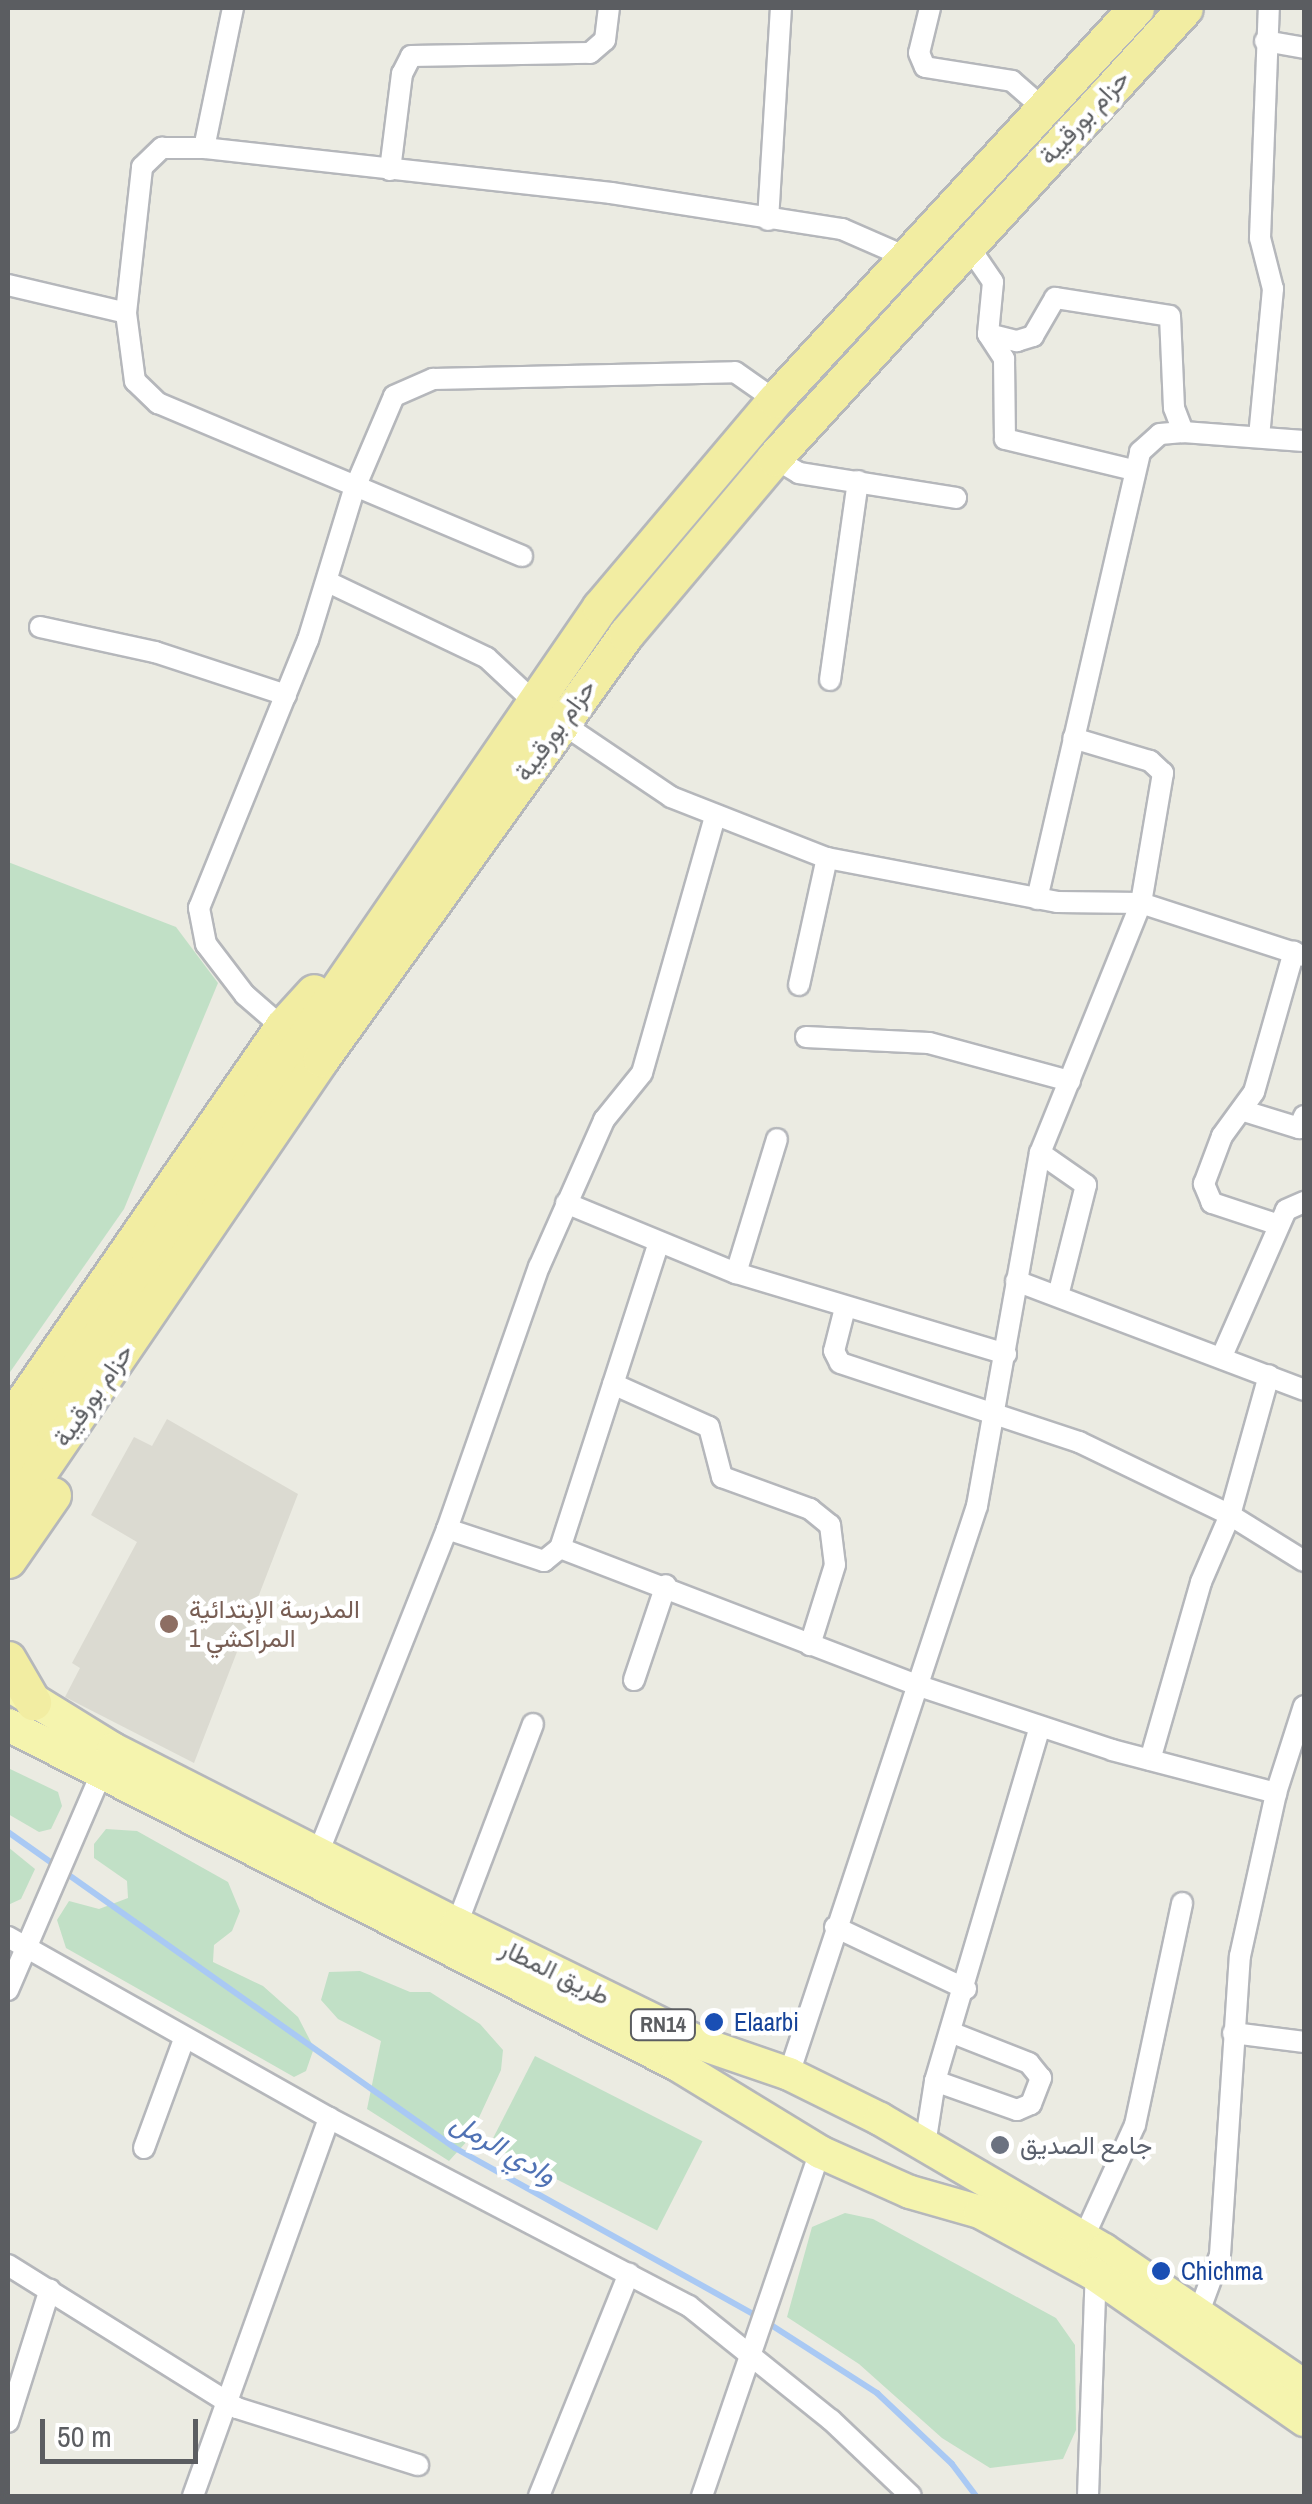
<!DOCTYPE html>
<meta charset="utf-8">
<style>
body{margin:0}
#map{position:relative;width:1312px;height:2504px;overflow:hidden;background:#ebebe2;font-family:"Archivo Narrow",Vazirmatn,sans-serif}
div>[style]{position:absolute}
.education>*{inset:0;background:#dbdad1}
.green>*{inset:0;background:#c1e0c6;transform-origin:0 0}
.stream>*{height:6px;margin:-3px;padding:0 3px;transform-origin:3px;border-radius:3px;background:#a9c9f4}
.roads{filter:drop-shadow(2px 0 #b5b7bb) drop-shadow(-2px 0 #b5b7bb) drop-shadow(0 2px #b5b7bb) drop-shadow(0 -2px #b5b7bb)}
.minor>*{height:20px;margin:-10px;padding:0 10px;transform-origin:10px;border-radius:10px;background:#fff}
.primary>*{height:32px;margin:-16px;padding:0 16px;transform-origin:16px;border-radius:16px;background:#f5f4ae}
.trunk>*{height:35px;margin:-17.5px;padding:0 17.5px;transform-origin:17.5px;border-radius:17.5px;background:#f2eda2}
.dots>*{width:28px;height:28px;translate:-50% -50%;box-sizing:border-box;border:5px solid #fff;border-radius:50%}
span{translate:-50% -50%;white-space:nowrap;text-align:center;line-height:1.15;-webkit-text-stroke:9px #fff;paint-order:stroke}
.shield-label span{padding:2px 8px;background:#fff;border:2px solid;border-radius:8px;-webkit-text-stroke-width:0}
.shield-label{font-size:22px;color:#5b5d61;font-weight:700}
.street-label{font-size:25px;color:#5b5d61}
.education-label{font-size:25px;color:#785e54}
.left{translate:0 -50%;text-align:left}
.transit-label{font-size:25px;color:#164399}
.worship-label{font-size:25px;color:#5b616d}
.water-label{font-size:28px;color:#5072b4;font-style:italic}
.frame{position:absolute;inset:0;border:10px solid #5b5d61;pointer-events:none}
.scale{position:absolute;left:40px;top:2419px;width:158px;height:45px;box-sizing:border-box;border:5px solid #5b5d61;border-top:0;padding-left:12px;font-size:30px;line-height:35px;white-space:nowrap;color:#5b5d61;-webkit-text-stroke:8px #fff;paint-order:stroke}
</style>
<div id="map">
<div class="education">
<div style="clip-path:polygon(167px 1419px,298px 1494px,194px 1763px,65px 1697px,80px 1668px,72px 1663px,137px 1542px,91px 1515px,134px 1437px,152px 1446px)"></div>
</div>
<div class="green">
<div style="clip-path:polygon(8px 862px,176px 927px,218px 983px,124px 1209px,8px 1375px)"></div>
<div style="clip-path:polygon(8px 1768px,58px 1792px,62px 1806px,51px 1829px,39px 1832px,8px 1814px)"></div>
<div style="clip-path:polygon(106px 1829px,137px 1831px,228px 1882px,240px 1911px,232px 1931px,214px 1945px,213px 1962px,263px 1986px,298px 2017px,314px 2048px,306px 2071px,294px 2077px,66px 1948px,57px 1920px,69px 1901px,99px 1909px,128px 1898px,127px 1881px,94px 1858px,94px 1844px)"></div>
<div style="clip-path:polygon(8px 1847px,35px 1869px,21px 1899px,8px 1905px)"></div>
<div style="clip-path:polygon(360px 1971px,410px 1992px,430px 1992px,480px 2024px,503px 2050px,501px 2070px,469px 2139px,449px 2161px,367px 2109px,381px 2041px,338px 2019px,321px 2000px,329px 1972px)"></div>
<div style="left:535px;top:2056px;width:188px;height:100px;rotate:27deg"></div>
<div style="clip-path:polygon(845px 2213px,873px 2219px,1056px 2318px,1075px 2345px,1076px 2430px,1063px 2459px,990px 2468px,942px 2438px,859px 2364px,787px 2317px,812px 2227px)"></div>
</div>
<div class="stream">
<div style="left:8px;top:1832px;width:547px;rotate:35.26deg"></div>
<div style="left:455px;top:2148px;width:346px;rotate:29.1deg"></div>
<div style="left:768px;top:2323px;width:130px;rotate:32.7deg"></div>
<div style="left:877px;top:2393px;width:103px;rotate:43.4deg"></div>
<div style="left:952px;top:2464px;width:40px;rotate:53deg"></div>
</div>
<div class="roads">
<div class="minor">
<div style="left:233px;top:8px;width:143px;rotate:101.7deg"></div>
<div style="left:204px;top:148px;width:409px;rotate:6.3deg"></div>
<div style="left:611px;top:193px;width:234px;rotate:8.9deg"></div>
<div style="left:842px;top:229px;width:70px;rotate:23.6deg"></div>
<div style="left:930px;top:8px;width:46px;rotate:103.7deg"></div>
<div style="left:919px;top:53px;width:15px;rotate:67deg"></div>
<div style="left:925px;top:67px;width:88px;rotate:9.1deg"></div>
<div style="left:1012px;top:81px;width:41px;rotate:41.1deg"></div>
<div style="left:1265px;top:41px;width:40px;rotate:10deg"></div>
<div style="left:390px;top:170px;width:97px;rotate:-82.9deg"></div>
<div style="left:402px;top:74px;width:20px;rotate:-63deg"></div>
<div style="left:411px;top:56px;width:179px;rotate:-1deg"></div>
<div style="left:590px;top:53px;width:20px;rotate:-41deg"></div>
<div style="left:605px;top:40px;width:32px;rotate:-83deg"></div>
<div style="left:768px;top:220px;width:212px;rotate:-86.5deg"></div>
<div style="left:967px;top:244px;width:46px;rotate:55.6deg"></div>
<div style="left:993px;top:282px;width:52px;rotate:95.5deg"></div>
<div style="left:988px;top:334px;width:30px;rotate:57deg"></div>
<div style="left:1004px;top:359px;width:80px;rotate:89.3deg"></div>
<div style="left:1005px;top:439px;width:132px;rotate:13.6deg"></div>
<div style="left:8px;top:285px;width:121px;rotate:13.3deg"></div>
<div style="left:126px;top:313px;width:69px;rotate:82.5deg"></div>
<div style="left:135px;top:381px;width:32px;rotate:44deg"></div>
<div style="left:158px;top:403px;width:395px;rotate:22.8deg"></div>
<div style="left:126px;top:313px;width:147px;rotate:-83.7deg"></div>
<div style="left:142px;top:167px;width:28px;rotate:-44deg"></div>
<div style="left:162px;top:148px;width:42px"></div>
<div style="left:988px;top:334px;width:30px;rotate:14deg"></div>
<div style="left:1017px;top:341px;width:17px;rotate:-17deg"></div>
<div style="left:1033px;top:336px;width:44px;rotate:-59.9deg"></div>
<div style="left:1055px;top:298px;width:116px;rotate:8.9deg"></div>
<div style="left:1170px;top:316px;width:92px;rotate:87.5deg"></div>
<div style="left:1174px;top:408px;width:26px;rotate:69deg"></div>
<div style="left:1259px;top:437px;width:149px;rotate:-84.6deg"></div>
<div style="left:1273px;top:289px;width:53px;rotate:-104.3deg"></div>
<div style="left:1260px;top:238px;width:230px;rotate:-87.8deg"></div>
<div style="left:774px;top:458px;width:29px;rotate:31deg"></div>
<div style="left:799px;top:473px;width:159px;rotate:9deg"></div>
<div style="left:328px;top:582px;width:176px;rotate:25.5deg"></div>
<div style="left:487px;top:658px;width:60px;rotate:43deg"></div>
<div style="left:40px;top:627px;width:118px;rotate:12.3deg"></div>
<div style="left:155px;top:652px;width:138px;rotate:18.2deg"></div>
<div style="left:830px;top:680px;width:201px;rotate:-82deg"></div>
<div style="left:560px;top:722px;width:134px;rotate:34deg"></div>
<div style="left:671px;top:797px;width:168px;rotate:21.4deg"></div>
<div style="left:827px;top:858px;width:234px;rotate:10.8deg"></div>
<div style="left:1057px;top:902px;width:84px;rotate:0.7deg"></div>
<div style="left:1141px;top:903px;width:171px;rotate:18deg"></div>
<div style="left:1037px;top:899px;width:459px;rotate:-77deg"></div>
<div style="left:1140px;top:452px;width:27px;rotate:-42deg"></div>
<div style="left:1160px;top:434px;width:23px;rotate:-5deg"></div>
<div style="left:1183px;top:432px;width:121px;rotate:4.3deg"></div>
<div style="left:799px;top:985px;width:130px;rotate:-77.6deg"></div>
<div style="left:282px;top:1027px;width:49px;rotate:-139.1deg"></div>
<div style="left:245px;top:995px;width:64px;rotate:-127.4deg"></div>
<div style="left:206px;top:944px;width:37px;rotate:-101deg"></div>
<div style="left:199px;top:908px;width:289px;rotate:-67.9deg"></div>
<div style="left:308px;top:640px;width:157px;rotate:-73deg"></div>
<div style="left:354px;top:490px;width:102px;rotate:-66.9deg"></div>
<div style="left:394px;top:396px;width:43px;rotate:-23.6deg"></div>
<div style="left:433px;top:379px;width:302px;rotate:-1.3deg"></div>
<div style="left:735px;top:372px;width:49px;rotate:35deg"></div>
<div style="left:806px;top:1037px;width:123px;rotate:2.8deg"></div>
<div style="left:929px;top:1043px;width:146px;rotate:15.1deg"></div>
<div style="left:1244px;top:1111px;width:58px;rotate:17.2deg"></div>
<div style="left:1299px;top:1128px;width:13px;rotate:-67deg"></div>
<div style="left:1040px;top:1153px;width:56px;rotate:34.8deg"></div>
<div style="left:1086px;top:1185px;width:114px;rotate:104.2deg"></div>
<div style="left:566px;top:1203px;width:184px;rotate:22.4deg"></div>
<div style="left:736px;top:1273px;width:282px;rotate:16.7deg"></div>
<div style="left:1279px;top:1225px;width:71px;rotate:-161.8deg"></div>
<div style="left:1212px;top:1203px;width:21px;rotate:-113deg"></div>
<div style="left:1204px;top:1184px;width:51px;rotate:-69.4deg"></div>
<div style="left:1222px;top:1136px;width:54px;rotate:-54deg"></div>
<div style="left:1254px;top:1092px;width:146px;rotate:-74.1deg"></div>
<div style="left:658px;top:1245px;width:318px;rotate:107.9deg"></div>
<div style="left:560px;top:1548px;width:385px;rotate:21deg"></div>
<div style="left:919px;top:1686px;width:203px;rotate:18.3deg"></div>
<div style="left:1112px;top:1750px;width:170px;rotate:14.7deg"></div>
<div style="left:736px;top:1273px;width:140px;rotate:-73deg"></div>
<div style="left:1016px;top:1281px;width:308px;rotate:20.7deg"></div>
<div style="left:845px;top:1308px;width:44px;rotate:104.3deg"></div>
<div style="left:834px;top:1351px;width:13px;rotate:63deg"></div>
<div style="left:840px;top:1363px;width:252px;rotate:18.3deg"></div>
<div style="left:1079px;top:1442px;width:168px;rotate:25.8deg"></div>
<div style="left:1230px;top:1515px;width:145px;rotate:-74.4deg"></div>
<div style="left:1222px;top:1356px;width:159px;rotate:-66.3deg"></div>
<div style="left:1286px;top:1210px;width:20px;rotate:-24deg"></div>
<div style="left:613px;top:1384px;width:105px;rotate:24.1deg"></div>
<div style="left:709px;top:1427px;width:52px;rotate:75.4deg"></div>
<div style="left:722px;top:1477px;width:94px;rotate:20deg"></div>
<div style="left:810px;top:1509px;width:26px;rotate:39deg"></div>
<div style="left:830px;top:1525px;width:40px;rotate:82.9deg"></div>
<div style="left:835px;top:1565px;width:84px;rotate:107.4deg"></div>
<div style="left:447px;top:1529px;width:102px;rotate:18.3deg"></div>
<div style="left:544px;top:1561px;width:21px;rotate:-39deg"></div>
<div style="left:634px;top:1680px;width:100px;rotate:-71.4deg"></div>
<div style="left:1150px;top:1760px;width:185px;rotate:-74deg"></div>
<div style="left:1201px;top:1582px;width:73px;rotate:-66.6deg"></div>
<div style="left:1230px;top:1515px;width:87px;rotate:31.9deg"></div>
<div style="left:315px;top:1861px;width:357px;rotate:-68.3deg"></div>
<div style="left:447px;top:1529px;width:278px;rotate:-70.7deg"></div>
<div style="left:539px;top:1267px;width:161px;rotate:-66.1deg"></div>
<div style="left:604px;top:1120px;width:60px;rotate:-51deg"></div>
<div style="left:642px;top:1073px;width:266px;rotate:-74.1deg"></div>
<div style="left:457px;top:1924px;width:214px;rotate:-69.2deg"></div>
<div style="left:835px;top:1927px;width:145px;rotate:25.3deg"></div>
<div style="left:8px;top:1937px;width:369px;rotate:29.4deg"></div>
<div style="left:329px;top:2118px;width:406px;rotate:27.6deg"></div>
<div style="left:689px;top:2306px;width:182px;rotate:38.8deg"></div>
<div style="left:831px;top:2420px;width:110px;rotate:43.5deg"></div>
<div style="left:8px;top:1990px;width:237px;rotate:-66.7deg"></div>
<div style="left:1233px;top:2033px;width:72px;rotate:7.2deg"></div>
<div style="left:789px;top:2074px;width:598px;rotate:-71.69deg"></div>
<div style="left:977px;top:1506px;width:359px;rotate:-79.9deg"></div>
<div style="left:1040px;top:1153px;width:270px;rotate:-68deg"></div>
<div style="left:1141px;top:903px;width:132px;rotate:-80.4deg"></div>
<div style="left:1163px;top:773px;width:18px;rotate:-137deg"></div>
<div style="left:1150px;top:761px;width:80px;rotate:-163.4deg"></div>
<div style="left:935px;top:2081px;width:87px;rotate:19.5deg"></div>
<div style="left:1017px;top:2110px;width:15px;rotate:-23deg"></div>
<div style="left:1031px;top:2104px;width:28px;rotate:-69deg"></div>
<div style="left:1041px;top:2078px;width:19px;rotate:-129deg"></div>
<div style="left:1029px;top:2063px;width:82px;rotate:-158.5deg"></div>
<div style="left:925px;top:2145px;width:65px;rotate:-81.1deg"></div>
<div style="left:935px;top:2081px;width:369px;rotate:-73.5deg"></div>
<div style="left:144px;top:2148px;width:116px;rotate:-69.8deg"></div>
<div style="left:1083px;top:2239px;width:125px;rotate:-65.5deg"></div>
<div style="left:1135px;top:2125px;width:227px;rotate:-78deg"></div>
<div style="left:8px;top:2265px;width:270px;rotate:32deg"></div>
<div style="left:237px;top:2408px;width:190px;rotate:17.5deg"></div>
<div style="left:1196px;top:2320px;width:69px;rotate:-69.7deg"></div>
<div style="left:1220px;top:2255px;width:300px;rotate:-86.2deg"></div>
<div style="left:1240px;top:1956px;width:167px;rotate:-77.5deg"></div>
<div style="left:1276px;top:1793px;width:91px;rotate:-72.2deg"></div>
<div style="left:8px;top:2422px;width:139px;rotate:-72.5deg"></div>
<div style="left:193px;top:2496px;width:402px;rotate:-70.2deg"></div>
<div style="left:539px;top:2496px;width:240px;rotate:-68deg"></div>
<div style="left:702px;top:2496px;width:364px;rotate:-71.1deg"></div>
<div style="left:1088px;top:2496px;width:226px;rotate:-88deg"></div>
</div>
<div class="primary">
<div style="left:14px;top:1688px;width:116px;rotate:31.6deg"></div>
<div style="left:113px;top:1749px;width:386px;rotate:27deg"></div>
<div style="left:457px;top:1924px;width:273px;rotate:26.1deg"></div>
<div style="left:702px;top:2044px;width:92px;rotate:19deg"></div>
<div style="left:789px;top:2074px;width:102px;rotate:26.3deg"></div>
<div style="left:880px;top:2119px;width:259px;rotate:30.3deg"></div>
<div style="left:1104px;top:2250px;width:242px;rotate:34.2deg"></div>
<div style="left:8px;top:1725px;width:749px;rotate:26.91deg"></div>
<div style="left:676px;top:2064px;width:169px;rotate:31.4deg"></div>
<div style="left:820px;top:2152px;width:98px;rotate:24deg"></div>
<div style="left:910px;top:2192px;width:73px;rotate:15.9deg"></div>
<div style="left:980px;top:2212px;width:130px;rotate:28.5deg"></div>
<div style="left:1094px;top:2274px;width:256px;rotate:34.8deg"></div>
</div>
<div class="trunk">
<div style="left:8px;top:1423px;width:482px;rotate:-55.3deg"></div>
<div style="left:282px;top:1027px;width:47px;rotate:-47.6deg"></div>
<div style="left:8px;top:1469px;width:1046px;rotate:-55.52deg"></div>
<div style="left:600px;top:607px;width:271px;rotate:-49.8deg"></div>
<div style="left:775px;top:400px;width:533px;rotate:-47.36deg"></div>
<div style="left:8px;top:1518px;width:556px;rotate:-55.71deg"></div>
<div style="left:321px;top:1059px;width:523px;rotate:-54.33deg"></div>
<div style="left:626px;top:634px;width:230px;rotate:-49.9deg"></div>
<div style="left:774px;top:458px;width:609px;rotate:-47.59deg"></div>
<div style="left:8px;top:1560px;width:79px;rotate:-55.3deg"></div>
<div style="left:8px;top:1659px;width:50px;rotate:59.8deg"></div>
</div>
</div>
<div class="dots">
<div style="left:169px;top:1624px;background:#8d6e63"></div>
<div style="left:714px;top:2022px;background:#1a4fb4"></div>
<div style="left:1000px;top:2145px;background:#6b7280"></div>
<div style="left:1161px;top:2271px;background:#1a4fb4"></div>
</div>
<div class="shield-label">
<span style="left:663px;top:2025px">RN14</span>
</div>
<div class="street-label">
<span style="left:1084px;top:117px;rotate:-47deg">حزام بورقيبة</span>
<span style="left:555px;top:730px;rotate:-54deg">حزام بورقيبة</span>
<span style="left:93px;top:1395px;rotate:-55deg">حزام بورقيبة</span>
<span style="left:555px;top:1972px;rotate:26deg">طريق المطار</span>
</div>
<div class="education-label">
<span class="left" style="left:189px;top:1624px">المدرسة الإبتدائية<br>المراكشي 1</span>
</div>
<div class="transit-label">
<span class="left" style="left:734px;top:2022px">Elaarbi</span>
<span class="left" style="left:1181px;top:2271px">Chichma</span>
</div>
<div class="worship-label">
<span class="left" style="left:1020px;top:2145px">جامع الصديق</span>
</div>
<div class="water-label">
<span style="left:504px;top:2148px;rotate:30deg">وادي الرمل</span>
</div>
<div class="frame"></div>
<div class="scale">50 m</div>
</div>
